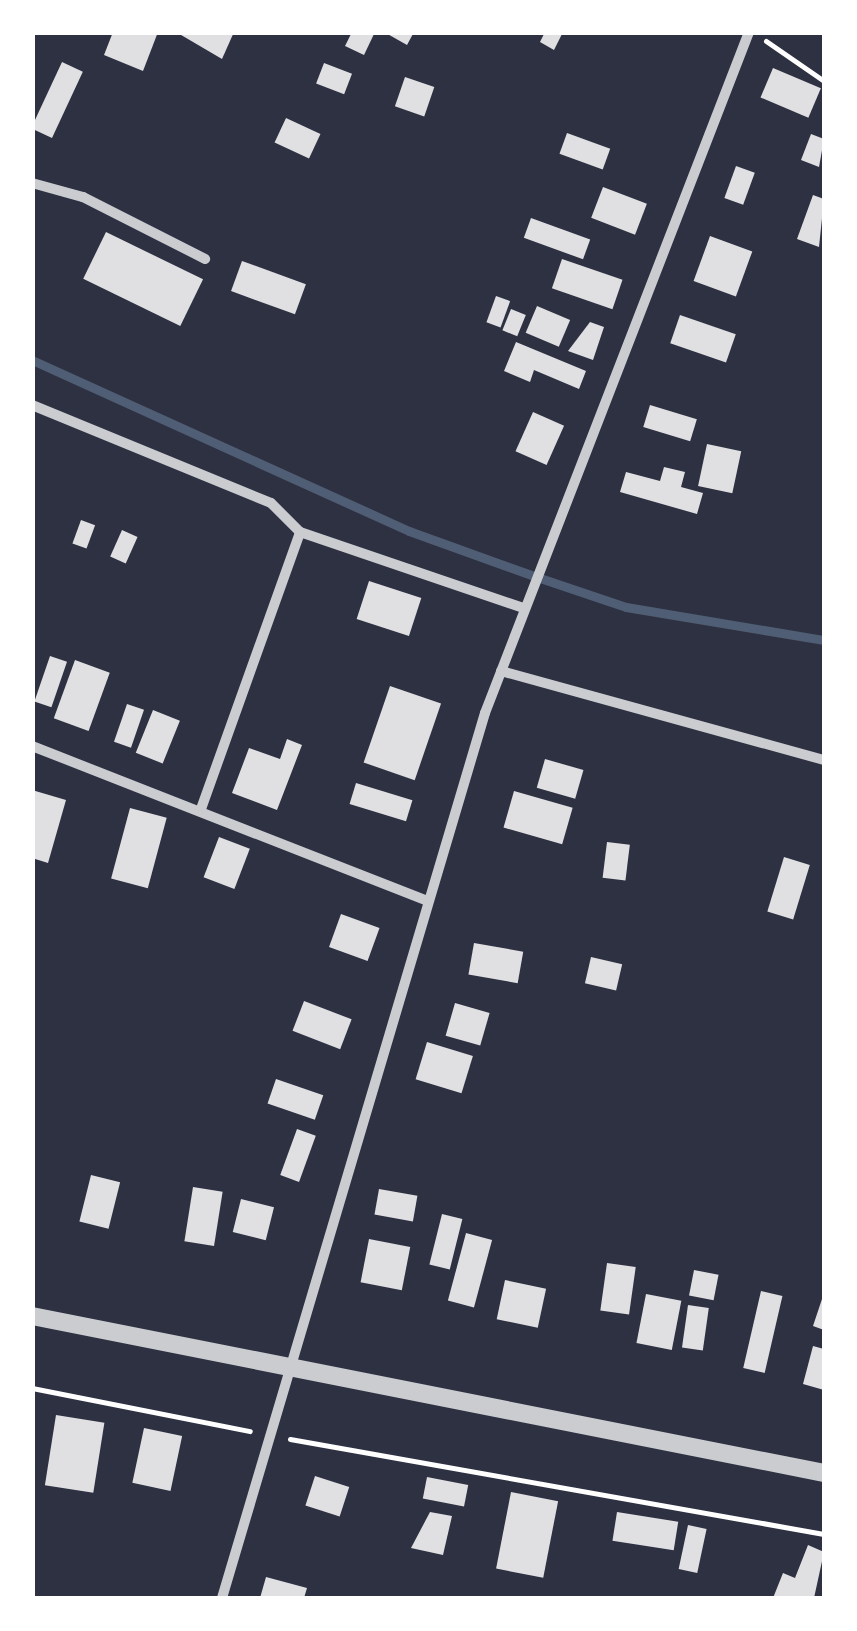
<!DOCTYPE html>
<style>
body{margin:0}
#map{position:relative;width:857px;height:1631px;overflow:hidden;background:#2d3142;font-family:"Roboto Condensed",sans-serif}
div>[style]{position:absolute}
.stream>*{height:9px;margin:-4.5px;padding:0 4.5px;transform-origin:4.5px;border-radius:4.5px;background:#4f5d75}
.building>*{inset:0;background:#e0e0e3;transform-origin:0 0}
.path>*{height:5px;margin:-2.5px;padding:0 2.5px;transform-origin:2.5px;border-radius:2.5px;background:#fff}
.minor>*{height:10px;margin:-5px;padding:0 5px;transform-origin:5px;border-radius:5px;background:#caccd0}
.tertiary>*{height:18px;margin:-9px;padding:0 9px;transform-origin:9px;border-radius:9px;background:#caccd0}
span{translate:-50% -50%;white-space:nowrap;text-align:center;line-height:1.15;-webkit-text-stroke:8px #fff;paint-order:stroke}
.frame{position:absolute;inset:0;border:35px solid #fff;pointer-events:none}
</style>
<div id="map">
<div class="stream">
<div style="left:32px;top:360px;width:414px;rotate:24.4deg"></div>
<div style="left:409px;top:531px;width:133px;rotate:19.8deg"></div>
<div style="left:534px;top:576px;width:97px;rotate:18.6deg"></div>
<div style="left:626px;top:607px;width:201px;rotate:9.5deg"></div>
</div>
<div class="building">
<div style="clip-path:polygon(113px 32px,158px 32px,143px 71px,104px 55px)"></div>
<div style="clip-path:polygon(176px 32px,234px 32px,222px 59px)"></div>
<div style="clip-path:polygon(352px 32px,374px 34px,364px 55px,345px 46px)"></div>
<div style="clip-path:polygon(384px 32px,414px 32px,407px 45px)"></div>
<div style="clip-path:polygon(545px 32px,563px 32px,554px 50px,540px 42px)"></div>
<div style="left:62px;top:62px;width:23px;height:73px;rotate:25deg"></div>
<div style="left:324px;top:63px;width:30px;height:22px;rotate:21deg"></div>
<div style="left:773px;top:68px;width:52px;height:32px;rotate:23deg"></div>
<div style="left:405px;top:77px;width:31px;height:31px;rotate:19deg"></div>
<div style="left:286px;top:118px;width:38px;height:27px;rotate:25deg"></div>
<div style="left:567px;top:133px;width:46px;height:22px;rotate:20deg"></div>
<div style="clip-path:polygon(811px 134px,824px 139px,819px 167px,801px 160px)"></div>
<div style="left:736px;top:166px;width:20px;height:34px;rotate:20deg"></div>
<div style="left:603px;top:187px;width:47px;height:33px;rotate:21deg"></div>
<div style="clip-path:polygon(813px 195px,824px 199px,819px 247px,797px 239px)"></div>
<div style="left:531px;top:218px;width:63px;height:21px;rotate:20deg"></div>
<div style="left:106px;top:232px;width:108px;height:52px;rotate:26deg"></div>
<div style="left:710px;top:236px;width:45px;height:48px;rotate:20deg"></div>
<div style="left:562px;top:259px;width:64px;height:31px;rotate:19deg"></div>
<div style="left:242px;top:261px;width:68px;height:32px;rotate:20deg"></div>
<div style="left:496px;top:296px;width:15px;height:28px;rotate:20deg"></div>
<div style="left:537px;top:306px;width:36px;height:29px;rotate:23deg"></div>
<div style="left:511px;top:309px;width:16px;height:23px;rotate:22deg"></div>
<div style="left:680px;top:315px;width:59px;height:30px;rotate:19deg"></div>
<div style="clip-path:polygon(590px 322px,604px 327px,593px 360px,568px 351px)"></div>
<div style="clip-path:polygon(516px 342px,586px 371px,579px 389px,534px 370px,530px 382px,504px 371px)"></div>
<div style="left:650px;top:405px;width:49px;height:23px;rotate:17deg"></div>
<div style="left:533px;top:412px;width:34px;height:43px;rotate:24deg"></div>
<div style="left:707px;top:444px;width:35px;height:43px;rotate:12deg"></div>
<div style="clip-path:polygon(664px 467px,685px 472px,681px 487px,703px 493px,697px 514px,620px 492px,626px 472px,660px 481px)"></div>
<div style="left:81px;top:520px;width:15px;height:25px;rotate:20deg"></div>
<div style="left:122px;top:530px;width:17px;height:29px;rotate:24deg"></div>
<div style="left:369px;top:581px;width:55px;height:40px;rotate:18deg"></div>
<div style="left:50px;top:656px;width:18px;height:48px;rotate:19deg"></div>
<div style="left:75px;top:660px;width:37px;height:62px;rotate:20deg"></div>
<div style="left:390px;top:686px;width:54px;height:81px;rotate:19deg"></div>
<div style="left:127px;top:704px;width:18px;height:40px;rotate:19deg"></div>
<div style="left:153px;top:710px;width:29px;height:46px;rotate:22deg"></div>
<div style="clip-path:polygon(287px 739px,302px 745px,277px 810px,232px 793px,249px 748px,280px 759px)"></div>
<div style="left:545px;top:759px;width:40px;height:30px;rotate:16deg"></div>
<div style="left:356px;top:783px;width:59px;height:22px;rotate:17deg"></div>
<div style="clip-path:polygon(32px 790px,66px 800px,48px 863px,32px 858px)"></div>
<div style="left:514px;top:791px;width:61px;height:38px;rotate:16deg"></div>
<div style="left:130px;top:808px;width:38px;height:73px;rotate:15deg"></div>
<div style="left:219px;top:837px;width:33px;height:43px;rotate:21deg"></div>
<div style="left:607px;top:842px;width:23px;height:36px;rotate:7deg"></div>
<div style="left:784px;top:857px;width:27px;height:57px;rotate:17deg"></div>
<div style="left:341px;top:914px;width:41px;height:35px;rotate:20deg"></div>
<div style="left:474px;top:943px;width:50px;height:32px;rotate:10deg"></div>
<div style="left:591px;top:957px;width:32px;height:27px;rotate:13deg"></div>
<div style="left:304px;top:1001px;width:51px;height:32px;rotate:21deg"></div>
<div style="left:455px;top:1003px;width:36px;height:34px;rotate:16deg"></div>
<div style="left:427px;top:1042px;width:48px;height:39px;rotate:17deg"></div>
<div style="left:276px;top:1079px;width:50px;height:26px;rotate:19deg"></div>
<div style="left:297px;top:1129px;width:20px;height:49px;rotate:20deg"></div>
<div style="left:91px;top:1175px;width:30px;height:48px;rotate:14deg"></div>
<div style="left:193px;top:1187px;width:30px;height:55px;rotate:9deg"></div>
<div style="left:379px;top:1189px;width:39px;height:26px;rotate:10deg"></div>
<div style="left:241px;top:1199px;width:34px;height:34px;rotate:14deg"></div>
<div style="left:442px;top:1214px;width:21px;height:52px;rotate:14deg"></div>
<div style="left:466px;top:1233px;width:27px;height:70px;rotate:15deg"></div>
<div style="left:369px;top:1239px;width:42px;height:44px;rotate:11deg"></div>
<div style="left:607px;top:1263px;width:29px;height:48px;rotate:8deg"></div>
<div style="left:694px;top:1270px;width:25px;height:26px;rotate:11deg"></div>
<div style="left:505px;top:1280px;width:42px;height:40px;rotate:12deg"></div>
<div style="left:761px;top:1291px;width:22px;height:79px;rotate:13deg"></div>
<div style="clip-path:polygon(824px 1293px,824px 1330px,813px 1326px)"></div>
<div style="left:646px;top:1294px;width:36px;height:50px;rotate:11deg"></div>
<div style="left:688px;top:1305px;width:21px;height:43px;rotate:8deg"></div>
<div style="clip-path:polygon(813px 1346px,824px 1349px,824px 1390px,803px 1384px)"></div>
<div style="left:56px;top:1415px;width:49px;height:71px;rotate:9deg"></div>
<div style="left:144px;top:1428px;width:39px;height:56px;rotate:12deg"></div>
<div style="left:315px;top:1476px;width:36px;height:31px;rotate:18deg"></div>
<div style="left:427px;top:1477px;width:42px;height:22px;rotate:11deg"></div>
<div style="left:511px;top:1492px;width:48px;height:78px;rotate:11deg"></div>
<div style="clip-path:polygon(430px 1512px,452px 1516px,443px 1555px,411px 1548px)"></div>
<div style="left:617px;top:1512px;width:62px;height:29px;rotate:9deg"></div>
<div style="left:688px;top:1525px;width:19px;height:45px;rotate:12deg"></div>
<div style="clip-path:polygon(808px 1545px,824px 1552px,814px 1598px,773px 1598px,783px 1573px,795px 1578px)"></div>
<div style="clip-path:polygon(266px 1577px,307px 1588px,304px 1598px,260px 1598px)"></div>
</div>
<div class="path">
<div style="left:766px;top:41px;width:70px;rotate:34.6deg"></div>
<div style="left:32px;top:1388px;width:222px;rotate:11.2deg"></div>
<div style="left:290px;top:1439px;width:542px;rotate:10.09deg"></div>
</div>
<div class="minor">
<div style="left:32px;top:183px;width:53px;rotate:15.4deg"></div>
<div style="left:83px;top:197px;width:137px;rotate:26.9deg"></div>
<div style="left:32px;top:405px;width:258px;rotate:22.3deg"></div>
<div style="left:271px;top:503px;width:41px;rotate:45deg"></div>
<div style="left:501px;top:671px;width:335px;rotate:15.4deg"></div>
<div style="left:32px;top:746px;width:424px;rotate:21.4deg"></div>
<div style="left:201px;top:809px;width:294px;rotate:-70.3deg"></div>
<div style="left:300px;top:532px;width:236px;rotate:18.8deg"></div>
<div style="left:222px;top:1598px;width:923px;rotate:-73.45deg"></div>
<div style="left:485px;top:713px;width:730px;rotate:-68.81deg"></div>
</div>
<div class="tertiary">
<div style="left:32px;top:1316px;width:807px;rotate:11.21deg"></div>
</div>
<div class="frame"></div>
</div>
